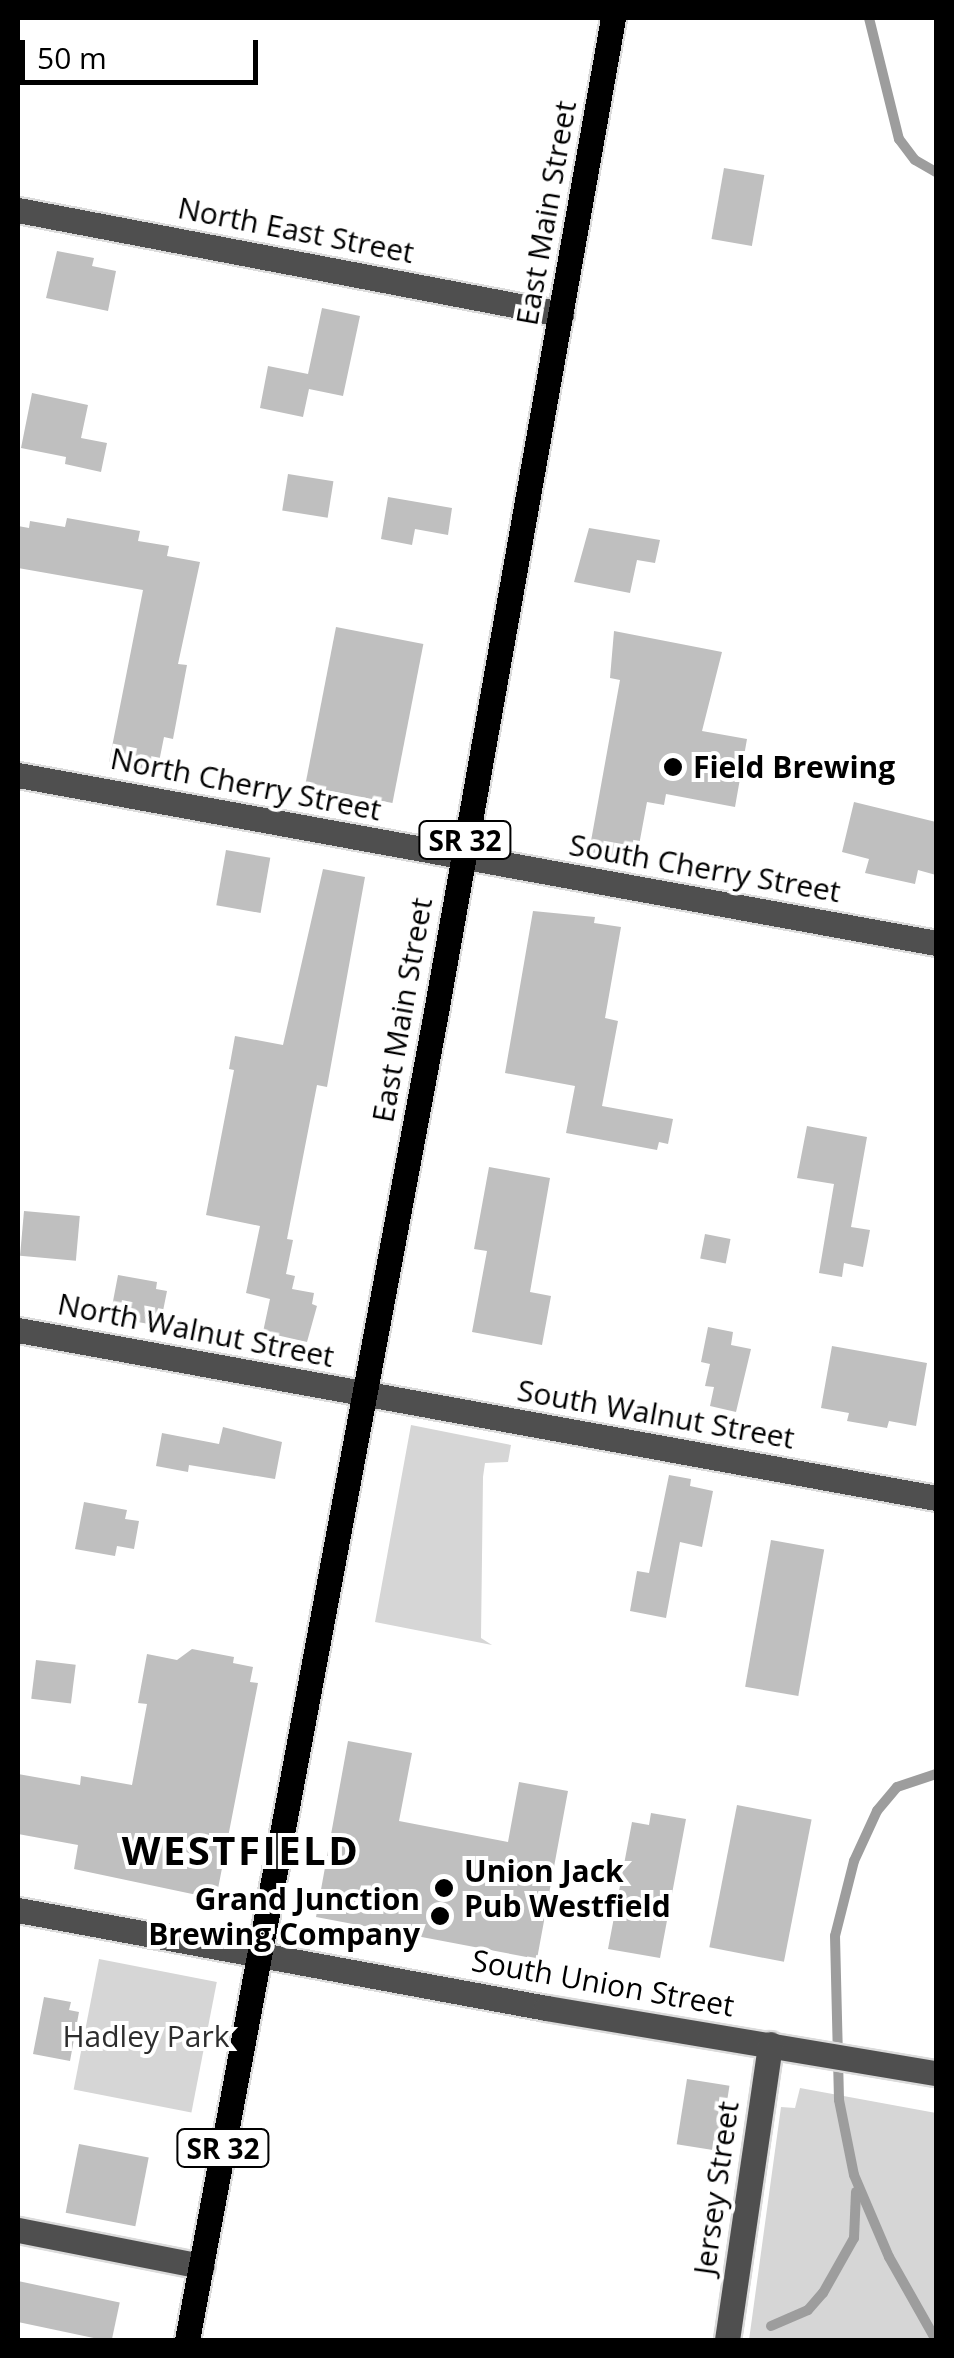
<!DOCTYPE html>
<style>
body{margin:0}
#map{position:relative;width:954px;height:2358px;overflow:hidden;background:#fff;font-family:"Open Sans",sans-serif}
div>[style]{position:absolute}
.green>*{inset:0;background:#d6d6d6;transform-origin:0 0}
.stream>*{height:10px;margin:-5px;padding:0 5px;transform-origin:5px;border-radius:5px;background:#9d9d9d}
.building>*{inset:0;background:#bfbfbf;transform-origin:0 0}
.roads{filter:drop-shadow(2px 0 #dbdbdb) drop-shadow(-2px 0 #dbdbdb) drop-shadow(0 2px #dbdbdb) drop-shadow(0 -2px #dbdbdb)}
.minor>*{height:25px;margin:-12.5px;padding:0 12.5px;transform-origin:12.5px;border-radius:12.5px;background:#4f4f4f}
.major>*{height:25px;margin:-12.5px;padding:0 12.5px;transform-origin:12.5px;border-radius:12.5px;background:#000}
.dots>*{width:28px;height:28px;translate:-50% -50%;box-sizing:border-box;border:5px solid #fff;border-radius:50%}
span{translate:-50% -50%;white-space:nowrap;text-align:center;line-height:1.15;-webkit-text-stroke:8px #fff;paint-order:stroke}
.shield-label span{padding:2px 8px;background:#fff;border:2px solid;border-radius:8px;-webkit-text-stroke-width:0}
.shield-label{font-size:28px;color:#000;font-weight:700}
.street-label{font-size:30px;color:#000}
.poi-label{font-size:30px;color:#000;font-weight:700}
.left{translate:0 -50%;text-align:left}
.right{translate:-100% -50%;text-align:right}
.park-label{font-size:30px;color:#2d2d2d}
.district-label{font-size:40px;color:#000;font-weight:700;letter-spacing:2.5px}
.frame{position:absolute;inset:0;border:20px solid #000;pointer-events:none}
.scale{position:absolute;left:20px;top:40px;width:238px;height:45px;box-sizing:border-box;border:5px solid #000;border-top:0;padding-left:12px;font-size:30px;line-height:35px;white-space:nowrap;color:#000;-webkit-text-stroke:8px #fff;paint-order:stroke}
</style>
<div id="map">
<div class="green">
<div style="clip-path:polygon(411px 1425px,511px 1445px,508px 1462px,485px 1463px,483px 1477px,481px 1638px,492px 1645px,375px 1622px)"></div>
<div style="left:99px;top:1959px;width:120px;height:133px;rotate:11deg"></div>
<div style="clip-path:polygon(800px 2088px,936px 2113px,936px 2340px,749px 2340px,781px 2107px,795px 2108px)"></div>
</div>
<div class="stream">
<div style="left:869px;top:18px;width:125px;rotate:76.1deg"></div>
<div style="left:899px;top:139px;width:26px;rotate:53deg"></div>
<div style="left:915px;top:160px;width:24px;rotate:30deg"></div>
<div style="left:936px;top:1774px;width:41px;rotate:161.6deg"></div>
<div style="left:897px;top:1787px;width:31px;rotate:130deg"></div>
<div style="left:877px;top:1811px;width:55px;rotate:114.7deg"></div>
<div style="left:854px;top:1861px;width:77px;rotate:104.2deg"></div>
<div style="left:835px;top:1936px;width:164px;rotate:88.6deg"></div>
<div style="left:839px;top:2100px;width:76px;rotate:78.7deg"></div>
<div style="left:854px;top:2175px;width:89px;rotate:66.9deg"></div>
<div style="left:889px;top:2257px;width:95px;rotate:60.5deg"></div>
<div style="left:771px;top:2326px;width:40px;rotate:-23.4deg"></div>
<div style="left:808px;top:2310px;width:23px;rotate:-49deg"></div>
<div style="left:823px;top:2293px;width:63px;rotate:-60.6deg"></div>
<div style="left:854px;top:2238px;width:46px;rotate:-87.5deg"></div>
</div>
<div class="building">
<div style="left:724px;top:168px;width:41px;height:72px;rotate:10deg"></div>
<div style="clip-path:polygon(57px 251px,94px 258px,92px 266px,116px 271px,108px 311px,46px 298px)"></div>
<div style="clip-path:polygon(322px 308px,360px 316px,343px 396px,309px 389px,303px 417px,260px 408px,268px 366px,308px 374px)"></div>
<div style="clip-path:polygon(32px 393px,88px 405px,81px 438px,107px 443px,101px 472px,65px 464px,66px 457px,21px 448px)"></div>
<div style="left:288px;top:474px;width:46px;height:37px;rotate:9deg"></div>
<div style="clip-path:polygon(388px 497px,452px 508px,448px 535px,415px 529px,412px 545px,381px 539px)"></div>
<div style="clip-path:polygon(67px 518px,140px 531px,138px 541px,169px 546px,167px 556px,200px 562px,178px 664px,187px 665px,173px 739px,164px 737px,157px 772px,109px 762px,143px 590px,18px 568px,18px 526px,29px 528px,30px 521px,65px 527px)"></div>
<div style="clip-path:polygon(589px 528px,660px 540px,655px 563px,637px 560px,630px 593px,574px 582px)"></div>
<div style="left:336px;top:627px;width:89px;height:162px;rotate:11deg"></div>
<div style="clip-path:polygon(614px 631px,722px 652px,702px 731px,747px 739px,735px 807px,666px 794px,664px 805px,647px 802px,637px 856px,621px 853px,620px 857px,589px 852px,620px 680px,610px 678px)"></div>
<div style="clip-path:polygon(854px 802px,936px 822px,936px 875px,918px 870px,915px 884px,865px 873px,869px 859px,842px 852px)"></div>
<div style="left:226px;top:850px;width:45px;height:56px;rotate:10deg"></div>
<div style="clip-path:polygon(323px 869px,365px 877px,327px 1087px,317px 1085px,287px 1239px,293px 1240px,286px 1274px,295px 1276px,292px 1289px,314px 1293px,312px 1304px,317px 1306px,307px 1342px,263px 1332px,270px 1299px,246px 1293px,260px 1226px,206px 1215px,234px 1070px,229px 1069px,235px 1036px,283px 1045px)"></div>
<div style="clip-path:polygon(533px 911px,595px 917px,594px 923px,621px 927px,605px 1018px,618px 1021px,602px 1106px,673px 1119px,668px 1144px,659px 1142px,657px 1150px,566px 1133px,575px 1086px,505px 1073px)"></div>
<div style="clip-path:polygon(807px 1126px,867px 1137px,851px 1227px,870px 1230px,863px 1267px,844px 1263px,842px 1277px,819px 1273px,834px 1184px,797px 1178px)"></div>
<div style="clip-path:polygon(489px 1167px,550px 1178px,530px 1292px,551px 1296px,542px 1345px,472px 1332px,487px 1251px,474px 1249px)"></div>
<div style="left:24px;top:1211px;width:56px;height:45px;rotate:5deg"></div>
<div style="left:705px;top:1234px;width:26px;height:25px;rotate:11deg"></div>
<div style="clip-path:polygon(118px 1275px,157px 1282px,156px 1289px,167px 1291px,160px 1326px,110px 1317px)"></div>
<div style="clip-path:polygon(708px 1327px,733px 1332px,731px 1345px,751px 1349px,736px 1412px,710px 1406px,714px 1387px,705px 1386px,710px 1364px,701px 1362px)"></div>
<div style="clip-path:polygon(832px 1346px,927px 1363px,916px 1426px,889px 1421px,887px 1428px,847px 1421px,849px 1413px,821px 1408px)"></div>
<div style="clip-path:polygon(223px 1427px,282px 1442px,275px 1479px,189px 1465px,188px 1472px,156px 1466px,162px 1433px,219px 1444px)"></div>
<div style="clip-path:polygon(669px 1475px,691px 1479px,690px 1486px,713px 1491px,702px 1547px,680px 1542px,666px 1618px,630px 1611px,637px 1571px,649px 1573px)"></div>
<div style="clip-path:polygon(84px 1502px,127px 1510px,125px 1519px,139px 1521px,134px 1549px,117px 1546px,115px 1556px,75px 1549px)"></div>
<div style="left:771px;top:1540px;width:54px;height:149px;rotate:10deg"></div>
<div style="clip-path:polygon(192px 1649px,234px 1657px,233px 1663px,253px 1667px,250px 1682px,258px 1683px,216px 1899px,74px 1869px,78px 1845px,18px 1834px,18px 1774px,80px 1785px,81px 1776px,132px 1785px,147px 1704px,138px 1703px,147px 1654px,177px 1660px)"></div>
<div style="left:36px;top:1660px;width:40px;height:39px;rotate:7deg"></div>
<div style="clip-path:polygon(348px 1741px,412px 1753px,399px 1821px,508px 1842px,519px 1782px,568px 1791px,537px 1959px,316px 1917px)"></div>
<div style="left:737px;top:1805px;width:76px;height:145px;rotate:11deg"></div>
<div style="clip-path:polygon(651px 1813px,686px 1819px,660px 1958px,608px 1949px,632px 1822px,649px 1825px)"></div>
<div style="clip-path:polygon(44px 1997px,71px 2002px,69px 2010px,79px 2012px,70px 2061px,33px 2054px)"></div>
<div style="left:687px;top:2079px;width:43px;height:66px;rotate:9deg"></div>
<div style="left:79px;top:2144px;width:71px;height:70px;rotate:11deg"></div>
<div style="left:18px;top:2281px;width:104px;height:40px;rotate:12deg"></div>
</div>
<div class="roads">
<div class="minor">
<div style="left:18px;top:210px;width:553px;rotate:10.84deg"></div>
<div style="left:18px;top:775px;width:933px;rotate:10.37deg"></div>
<div style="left:18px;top:1330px;width:933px;rotate:10.37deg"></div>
<div style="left:18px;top:1910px;width:537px;rotate:10.51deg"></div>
<div style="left:546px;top:2008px;width:395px;rotate:9.5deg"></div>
<div style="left:18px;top:2230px;width:187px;rotate:11.1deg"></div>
<div style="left:727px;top:2340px;width:299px;rotate:-81.7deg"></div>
</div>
<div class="major">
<div style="left:187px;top:2340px;width:1340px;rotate:-79.38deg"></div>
<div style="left:434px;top:1023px;width:1021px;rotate:-79.9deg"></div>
</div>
</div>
<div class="dots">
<div style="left:673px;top:767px;background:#000"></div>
<div style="left:444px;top:1888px;background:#000"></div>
<div style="left:440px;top:1916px;background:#000"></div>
</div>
<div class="shield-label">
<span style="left:465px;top:840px">SR 32</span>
<span style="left:223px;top:2148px">SR 32</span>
</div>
<div class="street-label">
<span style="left:546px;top:213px;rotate:-80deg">East Main Street</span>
<span style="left:296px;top:230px;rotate:11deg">North East Street</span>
<span style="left:246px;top:784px;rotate:11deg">North Cherry Street</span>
<span style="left:705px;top:868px;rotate:10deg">South Cherry Street</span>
<span style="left:402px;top:1010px;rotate:-80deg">East Main Street</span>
<span style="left:196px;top:1330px;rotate:11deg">North Walnut Street</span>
<span style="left:656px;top:1414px;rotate:10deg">South Walnut Street</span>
<span style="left:603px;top:1983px;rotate:10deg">South Union Street</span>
<span style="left:716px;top:2188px;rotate:-82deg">Jersey Street</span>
</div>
<div class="poi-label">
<span class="left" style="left:693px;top:767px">Field Brewing</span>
<span class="left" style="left:464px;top:1888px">Union Jack<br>Pub Westfield</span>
<span class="right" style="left:420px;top:1916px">Grand Junction<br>Brewing Company</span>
</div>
<div class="park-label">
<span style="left:146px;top:2036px">Hadley Park</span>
</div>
<div class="district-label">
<span style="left:241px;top:1850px">WESTFIELD</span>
</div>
<div class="frame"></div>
<div class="scale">50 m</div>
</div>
